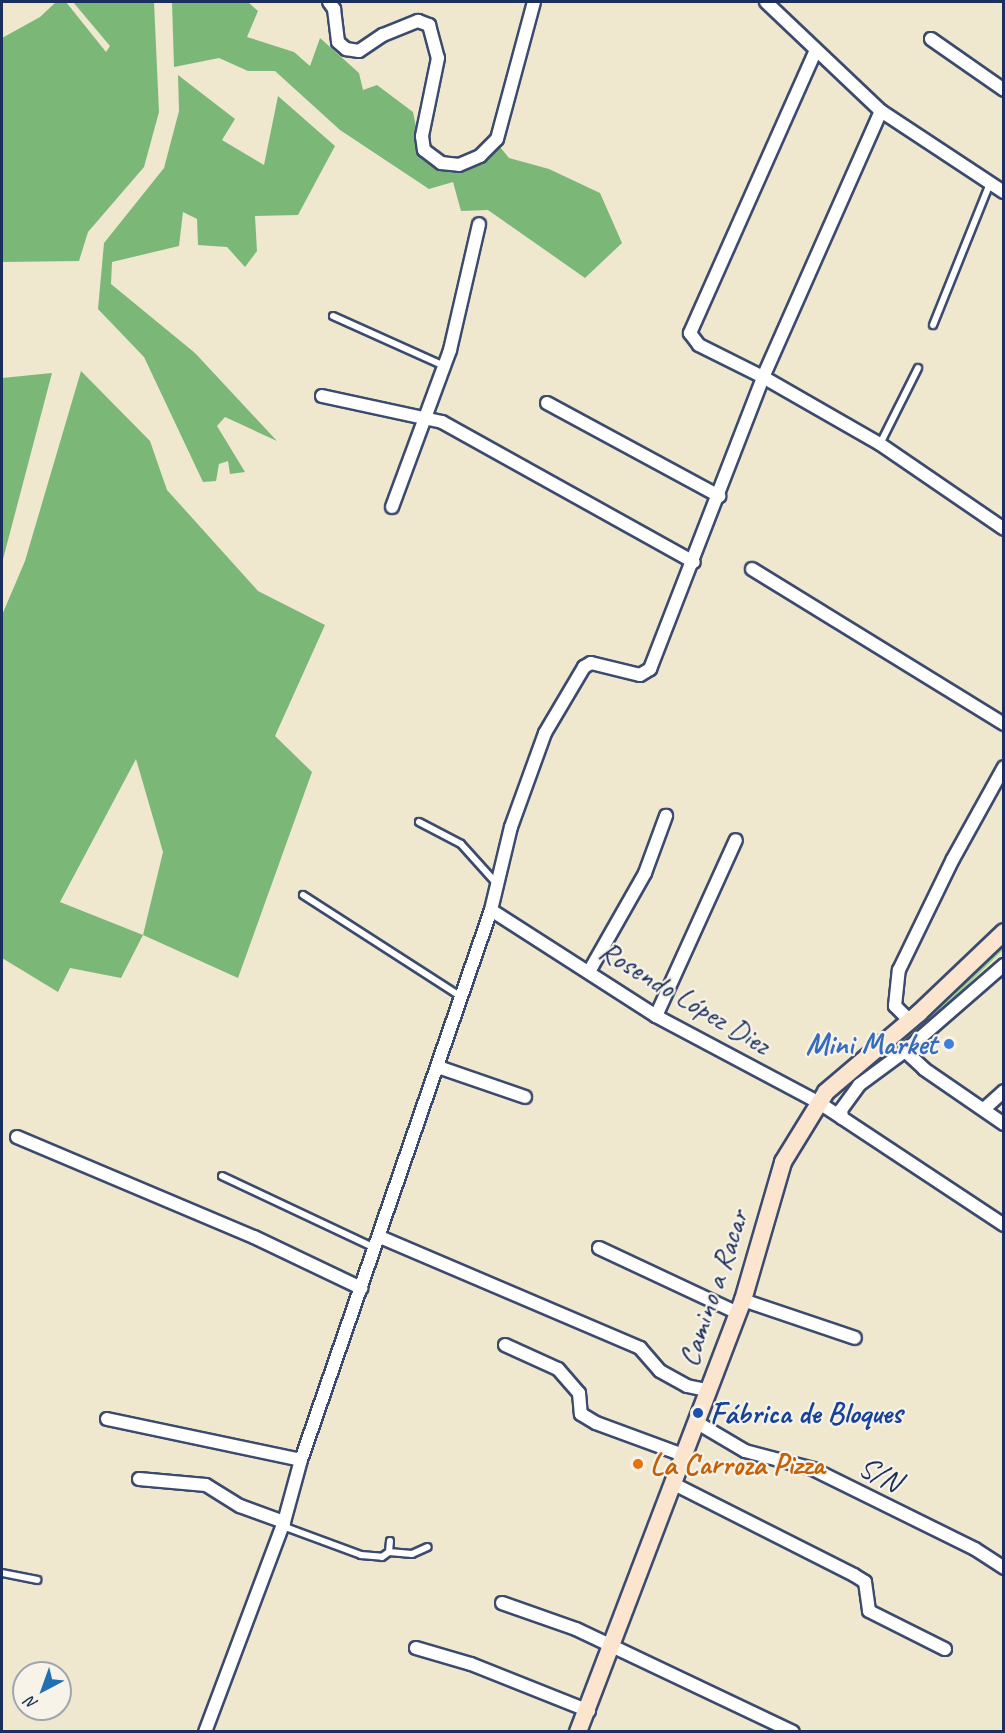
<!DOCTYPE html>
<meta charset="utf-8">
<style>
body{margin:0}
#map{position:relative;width:1005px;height:1733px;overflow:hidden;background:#f0e7cf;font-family:Caveat,sans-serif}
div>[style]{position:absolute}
.green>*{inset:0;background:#9ad78b}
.forest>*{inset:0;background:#7bb877}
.roads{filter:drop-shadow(2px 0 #3b4b6f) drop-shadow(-2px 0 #3b4b6f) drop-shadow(0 2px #3b4b6f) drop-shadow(0 -2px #3b4b6f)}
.lane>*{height:6px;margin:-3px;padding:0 3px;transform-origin:3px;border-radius:3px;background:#fff}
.street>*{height:12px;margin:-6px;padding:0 6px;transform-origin:6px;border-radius:6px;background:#fff}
.secondary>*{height:16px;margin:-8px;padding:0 8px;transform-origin:8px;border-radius:8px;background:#fbe5cf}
.dots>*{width:16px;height:16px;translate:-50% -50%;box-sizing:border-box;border:3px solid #f7f3e8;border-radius:50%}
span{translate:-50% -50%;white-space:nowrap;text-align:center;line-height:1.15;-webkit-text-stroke:4.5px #f7f3e8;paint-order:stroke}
.street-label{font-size:30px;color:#1b2f5e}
.shop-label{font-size:30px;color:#366cbe;font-weight:700}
.right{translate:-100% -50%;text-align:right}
.transit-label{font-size:30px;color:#164399;font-weight:700}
.left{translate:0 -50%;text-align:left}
.food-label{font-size:30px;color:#c56008;font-weight:700}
.frame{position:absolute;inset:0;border:3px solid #1b2f5e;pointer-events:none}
.north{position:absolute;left:12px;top:1661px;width:60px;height:60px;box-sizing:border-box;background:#f7f3e8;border:2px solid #9fa5b1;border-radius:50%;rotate:221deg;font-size:16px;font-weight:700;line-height:24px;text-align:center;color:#1b2f5e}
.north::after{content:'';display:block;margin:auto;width:21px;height:27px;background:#1f6fb2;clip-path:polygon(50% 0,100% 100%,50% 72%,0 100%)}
</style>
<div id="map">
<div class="green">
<div style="clip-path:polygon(1003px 942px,1003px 950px,902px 1049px,904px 1039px,952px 997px)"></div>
</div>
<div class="forest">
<div style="clip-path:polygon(56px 2px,66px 2px,106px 52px,110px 46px,73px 2px,154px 2px,159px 112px,144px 167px,88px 232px,79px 261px,3px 262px,2px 38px,40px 17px)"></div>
<div style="clip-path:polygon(172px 2px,248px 2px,258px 11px,247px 37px,294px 52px,310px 66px,320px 38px,359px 73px,363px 90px,377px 85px,413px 112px,418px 137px,441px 167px,462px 171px,483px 164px,500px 147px,509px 158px,549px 169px,600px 193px,622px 243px,585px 278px,488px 210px,461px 211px,453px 182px,429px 189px,340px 130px,275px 71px,248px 71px,219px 58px,174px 67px)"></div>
<div style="clip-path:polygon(178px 75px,235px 119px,222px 140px,264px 165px,278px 96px,335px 146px,298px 215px,255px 216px,257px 251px,245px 267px,227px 247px,198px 245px,197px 219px,183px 212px,179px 246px,112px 262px,111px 284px,195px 353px,277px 441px,225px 417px,217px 426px,245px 472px,230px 474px,228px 461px,219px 464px,216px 481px,203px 482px,144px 357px,98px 309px,104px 243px,164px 168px,179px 111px)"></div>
<div style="clip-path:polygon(evenodd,81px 371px,150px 441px,167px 490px,258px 591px,325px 625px,275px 736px,312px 772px,238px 978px,143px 935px,121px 978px,70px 968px,58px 992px,2px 958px,2px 615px,25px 561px,81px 371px,136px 759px,163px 852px,143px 935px,60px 902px,136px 759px)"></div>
<div style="clip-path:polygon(52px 373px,2px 563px,2px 378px)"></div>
</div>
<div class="roads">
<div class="lane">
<div style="left:333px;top:316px;width:122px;rotate:24.2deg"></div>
<div style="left:933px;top:325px;width:153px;rotate:-68.1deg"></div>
<div style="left:880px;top:444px;width:85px;rotate:-63.4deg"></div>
<div style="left:419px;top:822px;width:47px;rotate:27.6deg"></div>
<div style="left:461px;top:844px;width:54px;rotate:48deg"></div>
<div style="left:303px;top:895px;width:188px;rotate:32.8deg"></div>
<div style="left:222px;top:1176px;width:169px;rotate:25.2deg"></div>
<div style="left:284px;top:1522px;width:7px;rotate:56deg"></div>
<div style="left:288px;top:1528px;width:78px;rotate:20.3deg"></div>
<div style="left:361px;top:1555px;width:21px;rotate:5deg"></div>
<div style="left:382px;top:1557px;width:9px;rotate:-36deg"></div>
<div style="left:389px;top:1552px;width:11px;rotate:-85deg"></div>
<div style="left:389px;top:1552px;width:23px;rotate:5deg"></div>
<div style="left:412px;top:1554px;width:17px;rotate:-24deg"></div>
<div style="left:2px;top:1573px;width:36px;rotate:11deg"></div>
</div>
<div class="street">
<div style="left:329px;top:2px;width:9px;rotate:54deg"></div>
<div style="left:334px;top:9px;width:33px;rotate:83deg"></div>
<div style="left:338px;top:42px;width:11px;rotate:41deg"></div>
<div style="left:346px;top:49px;width:13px;rotate:9deg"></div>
<div style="left:359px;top:51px;width:29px;rotate:-34deg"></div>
<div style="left:383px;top:35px;width:38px;rotate:-22deg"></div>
<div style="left:418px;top:21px;width:12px;rotate:20deg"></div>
<div style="left:429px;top:25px;width:34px;rotate:75deg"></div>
<div style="left:438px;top:58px;width:80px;rotate:101.6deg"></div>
<div style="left:422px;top:136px;width:14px;rotate:82deg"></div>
<div style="left:424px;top:150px;width:21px;rotate:37deg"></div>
<div style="left:441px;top:163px;width:18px;rotate:6deg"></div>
<div style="left:459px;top:165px;width:23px;rotate:-23deg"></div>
<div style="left:480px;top:156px;width:24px;rotate:-45deg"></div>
<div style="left:497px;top:139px;width:142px;rotate:-74.9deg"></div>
<div style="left:766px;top:2px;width:158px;rotate:43.5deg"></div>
<div style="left:881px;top:111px;width:147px;rotate:33.4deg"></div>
<div style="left:931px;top:39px;width:89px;rotate:34.9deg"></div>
<div style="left:881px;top:111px;width:291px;rotate:113.9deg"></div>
<div style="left:763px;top:377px;width:135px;rotate:29.8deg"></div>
<div style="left:880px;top:444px;width:150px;rotate:34.4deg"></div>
<div style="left:322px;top:396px;width:123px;rotate:12.2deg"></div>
<div style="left:442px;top:422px;width:288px;rotate:29.1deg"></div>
<div style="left:547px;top:403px;width:196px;rotate:28.4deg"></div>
<div style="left:392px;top:507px;width:167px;rotate:-69.7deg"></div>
<div style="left:450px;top:350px;width:129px;rotate:-77deg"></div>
<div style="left:752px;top:569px;width:296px;rotate:31.6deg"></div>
<div style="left:491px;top:910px;width:196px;rotate:32.7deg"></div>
<div style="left:656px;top:1016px;width:183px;rotate:28deg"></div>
<div style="left:818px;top:1102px;width:223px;rotate:33.5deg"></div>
<div style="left:590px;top:970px;width:112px;rotate:-60.4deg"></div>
<div style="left:645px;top:873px;width:61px;rotate:-69.8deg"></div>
<div style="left:656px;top:1016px;width:193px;rotate:-65.6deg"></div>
<div style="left:909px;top:1020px;width:20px;rotate:-135deg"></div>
<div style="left:895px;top:1006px;width:36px;rotate:-84deg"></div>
<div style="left:899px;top:970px;width:123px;rotate:-64.1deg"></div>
<div style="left:953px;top:859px;width:105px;rotate:-61deg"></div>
<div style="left:905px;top:1051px;width:131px;rotate:-41deg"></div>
<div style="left:438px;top:1067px;width:92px;rotate:19deg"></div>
<div style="left:984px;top:1109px;width:27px;rotate:-42deg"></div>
<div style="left:842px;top:1118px;width:8px;rotate:-97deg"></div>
<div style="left:841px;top:1110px;width:31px;rotate:-54deg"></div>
<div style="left:859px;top:1085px;width:57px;rotate:-36.5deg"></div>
<div style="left:905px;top:1051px;width:26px;rotate:43deg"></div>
<div style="left:924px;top:1069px;width:97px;rotate:34.5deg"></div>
<div style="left:17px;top:1137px;width:257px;rotate:22.9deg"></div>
<div style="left:254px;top:1237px;width:119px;rotate:25.5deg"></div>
<div style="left:380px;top:1237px;width:283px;rotate:23.1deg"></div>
<div style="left:640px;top:1348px;width:30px;rotate:49deg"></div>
<div style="left:660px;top:1371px;width:31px;rotate:29deg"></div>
<div style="left:687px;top:1386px;width:19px;rotate:12deg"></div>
<div style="left:599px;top:1248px;width:153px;rotate:25.1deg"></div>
<div style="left:743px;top:1300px;width:118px;rotate:18.7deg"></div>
<div style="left:505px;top:1345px;width:58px;rotate:24.4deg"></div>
<div style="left:558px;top:1369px;width:32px;rotate:49deg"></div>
<div style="left:579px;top:1393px;width:21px;rotate:85deg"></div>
<div style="left:581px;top:1414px;width:17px;rotate:31deg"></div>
<div style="left:596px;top:1423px;width:93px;rotate:20.2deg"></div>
<div style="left:107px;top:1419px;width:198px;rotate:11.9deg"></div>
<div style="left:696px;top:1422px;width:57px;rotate:30.6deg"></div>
<div style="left:745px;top:1451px;width:70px;rotate:14.8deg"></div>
<div style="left:813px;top:1469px;width:181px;rotate:26.3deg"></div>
<div style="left:975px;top:1549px;width:35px;rotate:33deg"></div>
<div style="left:139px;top:1479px;width:67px;rotate:5.1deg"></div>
<div style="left:206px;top:1485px;width:40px;rotate:32deg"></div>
<div style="left:240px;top:1506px;width:47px;rotate:20deg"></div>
<div style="left:674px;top:1484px;width:202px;rotate:26.8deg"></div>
<div style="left:854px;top:1575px;width:13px;rotate:32deg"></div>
<div style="left:865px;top:1582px;width:29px;rotate:82deg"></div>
<div style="left:869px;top:1611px;width:85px;rotate:26.6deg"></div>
<div style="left:502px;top:1603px;width:78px;rotate:19.4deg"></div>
<div style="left:576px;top:1629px;width:240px;rotate:25.4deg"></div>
<div style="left:416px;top:1648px;width:57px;rotate:16.2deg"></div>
<div style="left:471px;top:1664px;width:127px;rotate:21.7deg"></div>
<div style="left:205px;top:1732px;width:224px;rotate:-69.4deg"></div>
<div style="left:284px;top:1522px;width:64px;rotate:-74.7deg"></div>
<div style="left:301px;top:1460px;width:582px;rotate:-70.94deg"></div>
<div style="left:491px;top:910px;width:85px;rotate:-76.5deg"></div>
<div style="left:511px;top:827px;width:100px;rotate:-70.1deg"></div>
<div style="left:545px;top:733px;width:77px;rotate:-59.4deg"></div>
<div style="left:584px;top:667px;width:8px;rotate:-30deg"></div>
<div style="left:591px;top:663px;width:50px;rotate:13.8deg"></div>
<div style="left:640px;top:675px;width:12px;rotate:-31deg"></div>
<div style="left:650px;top:669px;width:313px;rotate:-68.8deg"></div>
<div style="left:763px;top:377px;width:72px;rotate:-153.4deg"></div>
<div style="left:699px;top:345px;width:15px;rotate:-127deg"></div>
<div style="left:690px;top:333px;width:308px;rotate:-66deg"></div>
</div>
<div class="secondary">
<div style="left:578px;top:1732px;width:462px;rotate:-69.1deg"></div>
<div style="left:743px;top:1300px;width:144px;rotate:-73.8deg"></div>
<div style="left:783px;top:1162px;width:82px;rotate:-58.4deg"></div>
<div style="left:826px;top:1092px;width:122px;rotate:-40.3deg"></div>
<div style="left:919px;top:1013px;width:117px;rotate:-43.6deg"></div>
</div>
</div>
<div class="dots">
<div style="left:949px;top:1044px;background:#3f7fe0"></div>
<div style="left:698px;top:1413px;background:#1a4fb4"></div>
<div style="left:638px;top:1464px;background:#e8710a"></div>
</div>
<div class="street-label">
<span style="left:685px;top:997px;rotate:31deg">Rosendo López Diez</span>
<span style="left:713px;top:1288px;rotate:-71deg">Camino a Racar</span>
<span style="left:880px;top:1474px;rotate:27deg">S/N</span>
</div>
<div class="shop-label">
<span class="right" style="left:937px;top:1044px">Mini Market</span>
</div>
<div class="transit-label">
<span class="left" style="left:710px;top:1413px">Fábrica de Bloques</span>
</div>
<div class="food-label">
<span class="left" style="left:650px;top:1464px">La Carroza Pizza</span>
</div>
<div class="frame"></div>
<div class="north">N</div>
</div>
